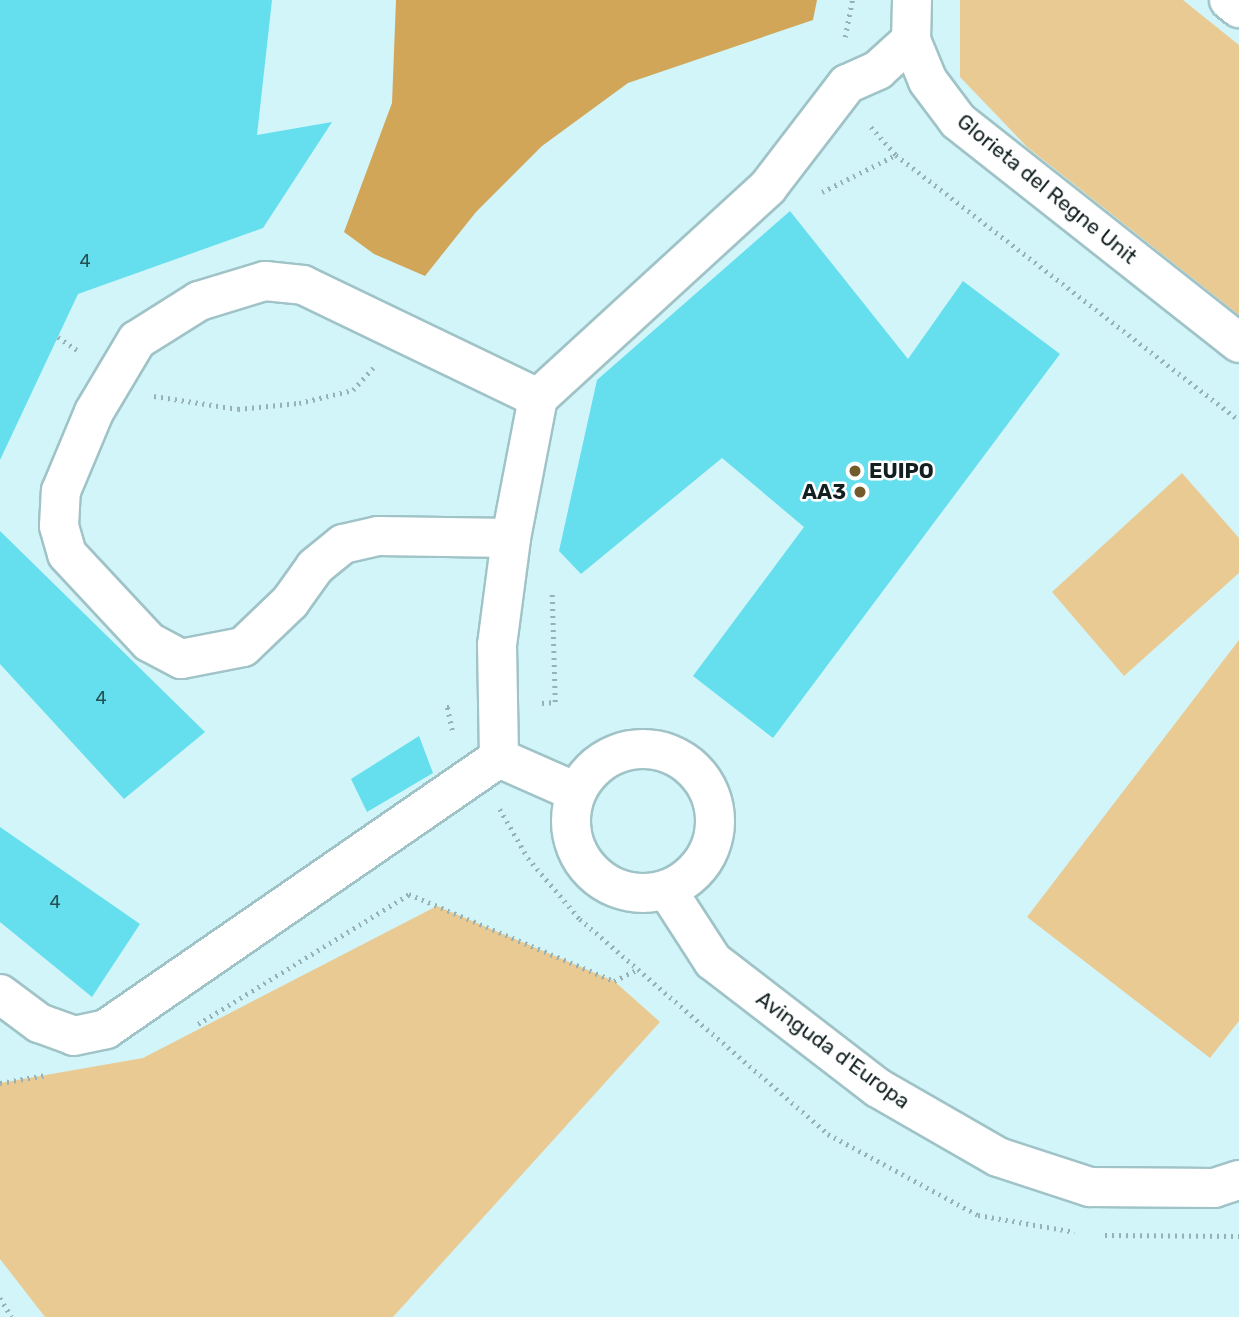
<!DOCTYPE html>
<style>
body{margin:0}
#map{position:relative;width:1239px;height:1317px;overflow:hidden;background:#d2f5fa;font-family:Rubik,sans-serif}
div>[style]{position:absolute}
.green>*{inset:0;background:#eaca93}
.forest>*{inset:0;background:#d1a658}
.building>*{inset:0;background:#65deed}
.path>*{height:4.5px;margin-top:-2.25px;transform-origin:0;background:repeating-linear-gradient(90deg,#96b2b6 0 2px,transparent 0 7px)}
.roads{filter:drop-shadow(2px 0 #a0c3c7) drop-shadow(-2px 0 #a0c3c7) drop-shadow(0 2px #a0c3c7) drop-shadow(0 -2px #a0c3c7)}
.minor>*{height:38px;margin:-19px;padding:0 19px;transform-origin:19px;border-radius:19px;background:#fff}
.minor>.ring{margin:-19px;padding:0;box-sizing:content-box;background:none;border:38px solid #fff;border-radius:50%}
.dots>*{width:19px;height:19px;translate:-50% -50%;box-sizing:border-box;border:4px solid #fff;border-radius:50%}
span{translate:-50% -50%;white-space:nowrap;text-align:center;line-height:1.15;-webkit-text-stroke:5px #fff;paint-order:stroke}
.number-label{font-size:18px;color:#275054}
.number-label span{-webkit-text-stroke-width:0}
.street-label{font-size:21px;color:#122021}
.poi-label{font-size:21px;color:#122021;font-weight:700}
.left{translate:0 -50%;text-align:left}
.right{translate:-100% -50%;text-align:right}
</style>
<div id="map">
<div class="green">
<div style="clip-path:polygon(960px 0,1183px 0,1239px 45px,1239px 315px,1027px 147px,960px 77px)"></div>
<div style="clip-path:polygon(1182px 473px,1239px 538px,1239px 573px,1124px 676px,1052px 592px)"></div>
<div style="clip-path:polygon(1239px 640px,1239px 1021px,1210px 1058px,1027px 917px)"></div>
<div style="clip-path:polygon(437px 906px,614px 981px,660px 1022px,393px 1317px,45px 1317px,0 1259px,0 1083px,143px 1058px)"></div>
</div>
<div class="forest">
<div style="clip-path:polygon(396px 0,817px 0,813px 20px,628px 83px,542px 146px,476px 212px,425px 276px,374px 254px,344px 232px,392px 103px)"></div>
</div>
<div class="building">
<div style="clip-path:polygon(0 0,272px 0,257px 135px,332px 122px,263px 228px,78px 294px,0 460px)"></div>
<div style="clip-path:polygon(790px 211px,908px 359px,963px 281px,1060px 354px,773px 738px,693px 676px,804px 527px,722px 458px,581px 574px,559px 551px,597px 380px)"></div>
<div style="clip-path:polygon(0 531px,205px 732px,124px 799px,0 664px)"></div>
<div style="clip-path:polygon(419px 736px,433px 773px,367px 812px,351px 779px)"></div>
<div style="clip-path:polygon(0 827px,140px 924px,92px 997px,0 922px)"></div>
</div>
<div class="path">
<div style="left:845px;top:37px;width:38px;rotate:-79deg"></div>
<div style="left:871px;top:127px;width:38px;rotate:48deg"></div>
<div style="left:896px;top:155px;width:433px;rotate:37.7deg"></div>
<div style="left:822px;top:192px;width:83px;rotate:-26.6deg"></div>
<div style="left:58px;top:337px;width:27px;rotate:34deg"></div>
<div style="left:154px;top:396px;width:85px;rotate:8.8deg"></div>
<div style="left:238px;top:409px;width:61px;rotate:-5.6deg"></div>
<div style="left:299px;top:403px;width:56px;rotate:-13.5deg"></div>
<div style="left:353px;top:390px;width:30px;rotate:-48deg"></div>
<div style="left:542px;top:703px;width:13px;rotate:-4deg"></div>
<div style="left:555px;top:702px;width:108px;rotate:-91.6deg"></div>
<div style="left:452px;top:730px;width:24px;rotate:-102deg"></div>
<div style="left:447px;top:707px;width:6px"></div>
<div style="left:500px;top:809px;width:56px;rotate:60.3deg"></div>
<div style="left:528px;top:858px;width:80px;rotate:49.6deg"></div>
<div style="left:580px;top:919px;width:328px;rotate:40.9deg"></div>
<div style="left:828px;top:1134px;width:170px;rotate:28.4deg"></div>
<div style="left:978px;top:1215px;width:98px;rotate:9.9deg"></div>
<div style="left:198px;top:1024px;width:248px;rotate:-31.6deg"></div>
<div style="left:409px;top:894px;width:223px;rotate:23deg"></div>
<div style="left:614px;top:981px;width:25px;rotate:-26deg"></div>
<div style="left:0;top:1083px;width:47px;rotate:-9.9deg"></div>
<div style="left:1105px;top:1235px;width:134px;rotate:0.4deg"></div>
<div style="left:0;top:1298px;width:22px;rotate:58deg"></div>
</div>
<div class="roads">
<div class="minor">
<div style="left:912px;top:0;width:40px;rotate:91.4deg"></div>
<div style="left:911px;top:40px;width:44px;rotate:67.5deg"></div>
<div style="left:928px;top:81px;width:50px;rotate:53.1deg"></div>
<div style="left:958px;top:121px;width:358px;rotate:38.3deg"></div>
<div style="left:1229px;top:0;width:13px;rotate:39deg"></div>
<div style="left:511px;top:538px;width:133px;rotate:-179.1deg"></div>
<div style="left:378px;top:536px;width:36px;rotate:167deg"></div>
<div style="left:343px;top:544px;width:36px;rotate:141deg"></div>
<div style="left:315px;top:567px;width:43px;rotate:125.5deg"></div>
<div style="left:290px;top:602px;width:65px;rotate:136.2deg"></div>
<div style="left:243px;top:647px;width:63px;rotate:169deg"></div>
<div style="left:181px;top:659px;width:36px;rotate:-152deg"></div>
<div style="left:149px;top:642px;width:120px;rotate:-133deg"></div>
<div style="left:67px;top:554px;width:29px;rotate:-106deg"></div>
<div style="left:59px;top:526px;width:35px;rotate:-87deg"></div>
<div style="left:61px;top:491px;width:86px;rotate:-67.3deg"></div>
<div style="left:94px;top:412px;width:84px;rotate:-59.2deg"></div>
<div style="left:137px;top:340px;width:73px;rotate:-32.2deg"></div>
<div style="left:199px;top:301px;width:69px;rotate:-16.9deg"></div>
<div style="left:265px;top:281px;width:38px;rotate:6deg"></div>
<div style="left:303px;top:285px;width:261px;rotate:25.7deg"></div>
<div class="ring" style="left:571px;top:749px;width:106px;height:106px"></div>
<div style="left:576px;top:792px;width:84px;rotate:-156.2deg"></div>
<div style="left:499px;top:758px;width:113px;rotate:-91deg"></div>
<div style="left:497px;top:645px;width:108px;rotate:-82.5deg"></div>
<div style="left:511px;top:538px;width:143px;rotate:-79.1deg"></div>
<div style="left:538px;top:398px;width:312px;rotate:-42.5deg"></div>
<div style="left:768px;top:187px;width:130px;rotate:-52.5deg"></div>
<div style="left:847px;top:84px;width:34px;rotate:-24deg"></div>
<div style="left:878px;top:70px;width:45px;rotate:-42.3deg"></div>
<div style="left:667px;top:890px;width:85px;rotate:57.1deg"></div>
<div style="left:713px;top:961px;width:208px;rotate:37.6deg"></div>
<div style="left:878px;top:1088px;width:138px;rotate:29.9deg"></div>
<div style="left:998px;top:1157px;width:97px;rotate:18.1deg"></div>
<div style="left:1090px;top:1187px;width:124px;rotate:0.5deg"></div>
<div style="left:1214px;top:1188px;width:26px;rotate:-18deg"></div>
<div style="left:0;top:994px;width:49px;rotate:36.6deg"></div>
<div style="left:39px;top:1023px;width:37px;rotate:20deg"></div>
<div style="left:74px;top:1036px;width:33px;rotate:-12deg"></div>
<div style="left:106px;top:1029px;width:477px;rotate:-34.6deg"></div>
</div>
</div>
<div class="dots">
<div style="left:855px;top:471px;background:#735a2b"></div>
<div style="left:860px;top:492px;background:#735a2b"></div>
</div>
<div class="number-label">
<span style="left:85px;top:261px">4</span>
<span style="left:101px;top:698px">4</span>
<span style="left:55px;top:902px">4</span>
</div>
<div class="street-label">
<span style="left:1047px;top:189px;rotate:39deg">Glorieta del Regne Unit</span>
<span style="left:833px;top:1050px;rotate:36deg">Avinguda d'Europa</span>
</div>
<div class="poi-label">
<span class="left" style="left:869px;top:471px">EUIPO</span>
<span class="right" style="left:846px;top:492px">AA3</span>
</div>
</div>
